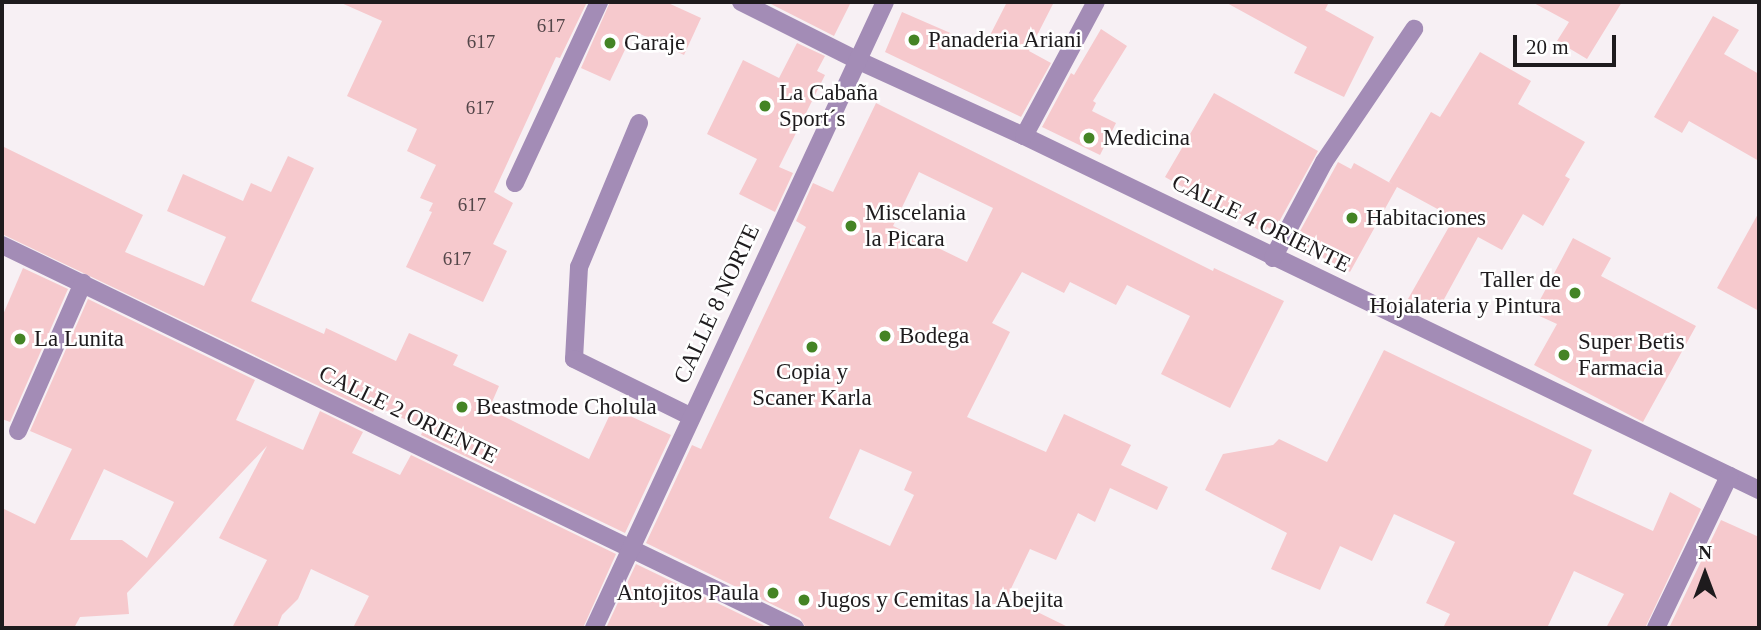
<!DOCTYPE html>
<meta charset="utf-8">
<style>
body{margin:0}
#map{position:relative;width:1761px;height:630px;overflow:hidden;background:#f7f0f4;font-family:Georgia,serif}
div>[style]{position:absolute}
.building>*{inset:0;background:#f6c9cd}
.minor>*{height:18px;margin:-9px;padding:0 9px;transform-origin:9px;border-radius:9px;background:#a38cb6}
.dots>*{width:19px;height:19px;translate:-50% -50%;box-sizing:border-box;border:4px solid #fff;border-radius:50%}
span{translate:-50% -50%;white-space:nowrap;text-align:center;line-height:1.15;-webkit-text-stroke:5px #fff;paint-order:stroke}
.number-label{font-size:19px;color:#544649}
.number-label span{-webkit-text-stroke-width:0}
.poi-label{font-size:23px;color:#1e1b1d}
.left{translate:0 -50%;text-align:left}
.right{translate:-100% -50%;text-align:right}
.street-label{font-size:23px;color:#1e1b1d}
.frame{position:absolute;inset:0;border:4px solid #1e1b1d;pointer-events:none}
.north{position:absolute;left:1670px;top:539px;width:70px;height:70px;-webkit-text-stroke:5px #fff;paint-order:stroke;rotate:0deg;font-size:19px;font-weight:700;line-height:28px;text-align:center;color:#1e1b1d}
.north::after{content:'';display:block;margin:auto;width:24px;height:32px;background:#1e1b1d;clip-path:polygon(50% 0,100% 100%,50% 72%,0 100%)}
.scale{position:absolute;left:1513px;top:35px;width:103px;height:32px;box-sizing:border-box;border:4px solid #1e1b1d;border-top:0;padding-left:9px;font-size:21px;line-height:24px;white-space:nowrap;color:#1e1b1d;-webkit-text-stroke:5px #fff;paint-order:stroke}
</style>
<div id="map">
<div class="building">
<div style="clip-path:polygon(339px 2px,587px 2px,560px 58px,556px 57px,494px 192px,513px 203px,493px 244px,507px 251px,483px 302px,406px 267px,432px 212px,429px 211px,433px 203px,420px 198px,436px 165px,407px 151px,417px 129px,347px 96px,382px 21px)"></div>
<div style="clip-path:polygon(610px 2px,666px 2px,701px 18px,684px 55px,634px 31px,610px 81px,581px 68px)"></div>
<div style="clip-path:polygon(767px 2px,851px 2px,834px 36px)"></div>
<div style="clip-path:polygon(1007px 2px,1054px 2px,1029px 51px,1051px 63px,1021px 117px,885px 52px,902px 12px,978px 45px,981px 40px,986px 43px)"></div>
<div style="clip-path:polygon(1225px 2px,1329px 2px,1325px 10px,1374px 37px,1344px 97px,1294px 73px,1307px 47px)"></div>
<div style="clip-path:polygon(1532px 2px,1622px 2px,1587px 59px,1557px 41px,1569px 22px)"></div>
<div style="clip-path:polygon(1713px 16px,1739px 30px,1724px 54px,1759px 74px,1759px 161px,1689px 121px,1682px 133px,1654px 117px)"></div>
<div style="clip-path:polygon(1101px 29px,1127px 46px,1093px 101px,1096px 103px,1092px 111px,1116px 123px,1100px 155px,1042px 127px,1071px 73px,1074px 75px)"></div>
<div style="clip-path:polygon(797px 43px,825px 56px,817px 71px,825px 75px,779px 167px,793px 173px,775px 212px,739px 194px,757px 159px,707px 134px,743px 60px,779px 78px)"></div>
<div style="clip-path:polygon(1480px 52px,1531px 81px,1518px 104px,1585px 142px,1565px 176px,1570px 179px,1543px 226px,1523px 214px,1502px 250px,1478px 237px,1436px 314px,1408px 299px,1454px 218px,1397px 187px,1350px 272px,1294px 242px,1338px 162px,1351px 169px,1354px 163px,1392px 184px,1389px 182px,1431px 112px,1440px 117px)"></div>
<div style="clip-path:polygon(1214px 93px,1318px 151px,1274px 231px,1267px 227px,1264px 233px,1165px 177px)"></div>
<div style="clip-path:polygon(evenodd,876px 103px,1213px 271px,1214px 268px,1284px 301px,1230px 408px,1161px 374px,1190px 316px,1127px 285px,1116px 305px,1070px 282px,1064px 293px,1022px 272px,992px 323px,1010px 332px,967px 417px,1046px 452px,1064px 414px,1131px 445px,1121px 465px,1168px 487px,1157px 510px,1110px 488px,1095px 522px,1078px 513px,1056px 560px,1030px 549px,1007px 597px,1070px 628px,806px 628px,800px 618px,646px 543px,692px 445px,701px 449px,806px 227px,796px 221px,813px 183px,833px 192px,876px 103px,919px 172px,993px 208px,967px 262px,893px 226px,919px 172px,876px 103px,860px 449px,912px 472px,904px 490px,914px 495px,890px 546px,829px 518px,860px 449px)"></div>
<div style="clip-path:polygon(2px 146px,143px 215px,125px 252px,204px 286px,226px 237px,167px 211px,183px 174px,243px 201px,251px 183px,271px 192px,288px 156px,314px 168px,251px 301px,324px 334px,326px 328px,396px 361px,409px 333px,458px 355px,453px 365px,499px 386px,489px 409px,589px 459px,613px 408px,671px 435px,625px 533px,421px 435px,424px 428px,376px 406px,373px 412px,2px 234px)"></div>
<div style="clip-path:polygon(1759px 212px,1759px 311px,1717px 288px)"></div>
<div style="clip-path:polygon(1573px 238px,1611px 258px,1601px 276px,1696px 326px,1643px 422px,1534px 365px,1557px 324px,1533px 313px)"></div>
<div style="clip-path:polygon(23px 268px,68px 289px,10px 422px,2px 419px,2px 317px)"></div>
<div style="clip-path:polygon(evenodd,88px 299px,255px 380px,236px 420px,303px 450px,320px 411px,363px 432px,352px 453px,400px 475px,411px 455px,616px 554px,583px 628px,353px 628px,369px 596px,311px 569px,298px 599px,282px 615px,277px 628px,232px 628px,267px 560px,219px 538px,267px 446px,127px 593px,129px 614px,80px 617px,74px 628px,2px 628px,2px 508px,35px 524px,72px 449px,30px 431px,88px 299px,104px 469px,174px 502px,147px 558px,122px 540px,70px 540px,104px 469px)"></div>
<div style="clip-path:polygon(1384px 350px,1592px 450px,1573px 494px,1653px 531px,1670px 492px,1701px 509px,1645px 628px,1606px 628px,1624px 594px,1574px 571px,1547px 628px,1443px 628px,1450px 614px,1426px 603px,1455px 542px,1394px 514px,1372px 561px,1340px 546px,1320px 590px,1271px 569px,1287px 533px,1205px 490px,1223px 454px,1273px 445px,1279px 439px,1327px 462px)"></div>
<div style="clip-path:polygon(1721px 520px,1759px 537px,1759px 628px,1669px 628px)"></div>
<div style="clip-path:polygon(636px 564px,769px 628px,606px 628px)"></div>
</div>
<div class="minor">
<div style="left:741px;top:2px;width:130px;rotate:26.6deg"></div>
<div style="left:857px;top:60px;width:183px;rotate:24.5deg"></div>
<div style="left:1024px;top:136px;width:816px;rotate:25.72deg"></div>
<div style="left:639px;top:123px;width:156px;rotate:112.6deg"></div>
<div style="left:579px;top:267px;width:92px;rotate:93.1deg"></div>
<div style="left:574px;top:359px;width:131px;rotate:26.2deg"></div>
<div style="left:1024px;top:136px;width:152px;rotate:-61.8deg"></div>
<div style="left:515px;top:183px;width:200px;rotate:-65.1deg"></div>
<div style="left:2px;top:245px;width:881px;rotate:25.78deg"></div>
<div style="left:1273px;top:258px;width:109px;rotate:-62deg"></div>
<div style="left:1324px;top:162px;width:161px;rotate:-55.9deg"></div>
<div style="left:18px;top:431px;width:162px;rotate:-66.3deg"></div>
<div style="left:594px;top:628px;width:690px;rotate:-65.07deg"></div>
<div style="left:1656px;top:628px;width:169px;rotate:-64.3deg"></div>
</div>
<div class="dots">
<div style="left:914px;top:40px;background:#448425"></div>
<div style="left:610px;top:43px;background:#448425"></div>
<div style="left:765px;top:106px;background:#448425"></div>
<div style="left:1089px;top:138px;background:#448425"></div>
<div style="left:1352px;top:218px;background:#448425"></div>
<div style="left:851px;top:226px;background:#448425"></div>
<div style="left:1575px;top:293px;background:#448425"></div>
<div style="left:885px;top:336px;background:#448425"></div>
<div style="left:20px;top:339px;background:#448425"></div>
<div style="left:812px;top:347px;background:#448425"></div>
<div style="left:1564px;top:355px;background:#448425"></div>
<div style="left:462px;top:407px;background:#448425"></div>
<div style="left:773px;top:593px;background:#448425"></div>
<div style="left:804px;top:600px;background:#448425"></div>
</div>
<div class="number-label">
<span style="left:551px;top:26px">617</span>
<span style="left:481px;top:42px">617</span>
<span style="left:480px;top:108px">617</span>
<span style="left:472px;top:205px">617</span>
<span style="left:457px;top:259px">617</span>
</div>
<div class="poi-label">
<span class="left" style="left:928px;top:40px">Panaderia Ariani</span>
<span class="left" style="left:624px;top:43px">Garaje</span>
<span class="left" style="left:779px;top:106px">La Cabaña<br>Sport´s</span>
<span class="left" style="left:1103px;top:138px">Medicina</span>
<span class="left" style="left:865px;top:226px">Miscelania<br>la Picara</span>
<span class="left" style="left:1366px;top:218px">Habitaciones</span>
<span class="right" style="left:1561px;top:293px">Taller de<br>Hojalateria y Pintura</span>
<span class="left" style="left:899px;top:336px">Bodega</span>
<span class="left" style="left:34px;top:339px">La Lunita</span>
<span class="left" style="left:1578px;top:355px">Super Betis<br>Farmacia</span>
<span style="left:812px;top:385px">Copia y<br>Scaner Karla</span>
<span class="left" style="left:476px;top:407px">Beastmode Cholula</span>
<span class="right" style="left:759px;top:593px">Antojitos Paula</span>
<span class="left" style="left:818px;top:600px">Jugos y Cemitas la Abejita</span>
</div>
<div class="street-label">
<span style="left:1261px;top:224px;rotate:26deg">CALLE 4 ORIENTE</span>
<span style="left:717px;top:304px;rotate:-65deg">CALLE 8 NORTE</span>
<span style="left:408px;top:415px;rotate:26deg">CALLE 2 ORIENTE</span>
</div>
<div class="frame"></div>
<div class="north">N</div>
<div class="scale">20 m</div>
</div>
